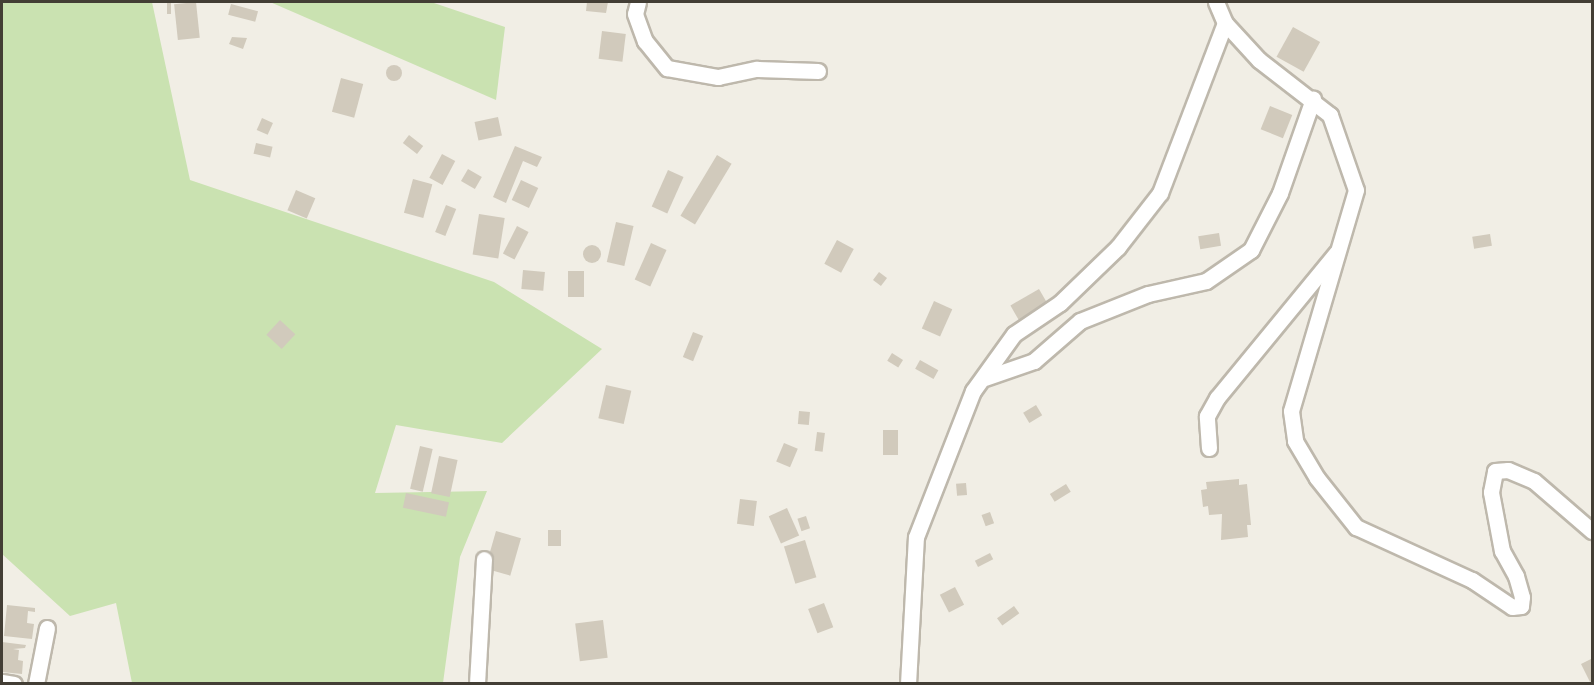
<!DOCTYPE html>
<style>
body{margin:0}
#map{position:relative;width:1594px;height:685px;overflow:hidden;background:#f1eee5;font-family:Arial,sans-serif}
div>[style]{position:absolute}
.green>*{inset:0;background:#cae2b1}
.building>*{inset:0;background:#d1cabc;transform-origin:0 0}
.round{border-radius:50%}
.roads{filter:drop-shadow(2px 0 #beb8ac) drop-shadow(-2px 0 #beb8ac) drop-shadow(0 2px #beb8ac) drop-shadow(0 -2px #beb8ac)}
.minor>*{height:15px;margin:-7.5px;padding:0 7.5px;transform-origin:7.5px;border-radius:7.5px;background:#fff}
span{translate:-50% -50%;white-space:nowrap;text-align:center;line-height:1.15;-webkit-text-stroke:4.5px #fff;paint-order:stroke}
.frame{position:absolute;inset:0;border:3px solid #433e35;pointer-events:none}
</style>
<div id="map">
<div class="green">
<div style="clip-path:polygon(2px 2px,152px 2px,190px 180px,494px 282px,602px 349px,502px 443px,396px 425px,375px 493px,487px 491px,460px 557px,443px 683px,132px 683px,116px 603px,70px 616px,2px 554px)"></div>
<div style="clip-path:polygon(270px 2px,431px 2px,505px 27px,496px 100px)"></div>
</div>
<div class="building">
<div style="left:167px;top:2px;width:4px;height:12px"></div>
<div style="left:196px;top:2px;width:36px;height:22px;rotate:84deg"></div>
<div style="clip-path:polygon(587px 2px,608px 2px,606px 13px,586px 11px)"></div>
<div style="left:231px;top:4px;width:28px;height:11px;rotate:15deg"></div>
<div style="left:1293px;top:27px;width:31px;height:34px;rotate:29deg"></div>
<div style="left:602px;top:31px;width:24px;height:28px;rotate:7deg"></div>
<div style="clip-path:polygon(232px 37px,247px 38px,243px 49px,229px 44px)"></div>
<div class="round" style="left:386px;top:65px;width:16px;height:16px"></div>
<div style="left:341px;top:78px;width:23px;height:35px;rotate:15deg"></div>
<div style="left:1270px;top:106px;width:24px;height:25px;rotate:22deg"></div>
<div style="left:498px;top:117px;width:19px;height:24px;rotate:78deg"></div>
<div style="left:262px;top:118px;width:12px;height:13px;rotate:24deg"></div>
<div style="left:409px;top:135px;width:18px;height:10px;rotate:38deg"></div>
<div style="left:256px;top:143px;width:17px;height:11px;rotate:13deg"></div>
<div style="clip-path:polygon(515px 146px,542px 157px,537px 167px,523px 161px,506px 203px,493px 197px)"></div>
<div style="left:442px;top:154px;width:15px;height:27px;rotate:28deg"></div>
<div style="left:717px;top:155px;width:17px;height:71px;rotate:31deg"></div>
<div style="left:468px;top:169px;width:16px;height:14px;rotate:30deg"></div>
<div style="left:668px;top:170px;width:17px;height:40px;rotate:24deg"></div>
<div style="left:413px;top:179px;width:20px;height:35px;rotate:15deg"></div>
<div style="left:521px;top:180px;width:19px;height:22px;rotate:25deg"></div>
<div style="left:296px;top:190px;width:21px;height:22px;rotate:23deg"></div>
<div style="left:446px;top:205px;width:11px;height:29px;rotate:22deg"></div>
<div style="left:479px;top:214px;width:26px;height:41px;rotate:9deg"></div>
<div style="left:616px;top:222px;width:18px;height:41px;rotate:13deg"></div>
<div style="left:517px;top:226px;width:13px;height:31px;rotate:27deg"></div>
<div style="left:1219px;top:233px;width:13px;height:21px;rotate:81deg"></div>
<div style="left:1490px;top:234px;width:12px;height:18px;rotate:81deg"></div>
<div style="left:837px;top:240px;width:19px;height:27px;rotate:28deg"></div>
<div style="left:651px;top:243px;width:17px;height:40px;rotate:24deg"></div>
<div class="round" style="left:583px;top:245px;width:18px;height:18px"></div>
<div style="left:523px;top:270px;width:22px;height:19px;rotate:5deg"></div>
<div style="left:568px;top:271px;width:16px;height:26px"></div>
<div style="left:879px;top:272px;width:10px;height:10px;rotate:37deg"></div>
<div style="left:1039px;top:289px;width:20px;height:33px;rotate:60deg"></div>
<div style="left:934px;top:301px;width:20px;height:30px;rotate:24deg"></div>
<div style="left:280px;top:320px;width:21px;height:20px;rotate:43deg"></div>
<div style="left:693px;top:332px;width:11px;height:27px;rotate:22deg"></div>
<div style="left:892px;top:353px;width:13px;height:9px;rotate:32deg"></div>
<div style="left:920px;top:360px;width:21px;height:10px;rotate:29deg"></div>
<div style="left:606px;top:385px;width:26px;height:34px;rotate:13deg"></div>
<div style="left:1036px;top:405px;width:12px;height:15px;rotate:59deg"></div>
<div style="left:799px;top:411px;width:11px;height:13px;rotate:5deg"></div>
<div style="left:883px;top:430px;width:15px;height:25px"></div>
<div style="left:817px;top:432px;width:8px;height:19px;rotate:7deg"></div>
<div style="left:784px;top:443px;width:15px;height:20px;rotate:23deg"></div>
<div style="left:420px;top:446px;width:13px;height:44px;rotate:13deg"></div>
<div style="left:439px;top:456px;width:19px;height:38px;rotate:12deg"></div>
<div style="clip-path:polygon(1239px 479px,1239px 485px,1247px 484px,1251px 525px,1247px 525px,1248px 537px,1221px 540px,1222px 514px,1209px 515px,1208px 506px,1203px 507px,1201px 490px,1207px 489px,1206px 482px)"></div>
<div style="left:966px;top:483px;width:12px;height:10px;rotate:85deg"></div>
<div style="left:1066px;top:484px;width:9px;height:19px;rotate:58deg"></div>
<div style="left:406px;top:493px;width:44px;height:15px;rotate:12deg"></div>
<div style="left:740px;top:499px;width:17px;height:25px;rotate:7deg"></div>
<div style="left:787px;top:508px;width:30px;height:20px;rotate:66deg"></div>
<div style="left:990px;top:512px;width:12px;height:9px;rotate:70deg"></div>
<div style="left:806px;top:516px;width:13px;height:9px;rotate:72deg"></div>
<div style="left:548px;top:530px;width:13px;height:16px"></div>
<div style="left:496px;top:531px;width:26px;height:39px;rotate:16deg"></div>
<div style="left:805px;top:540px;width:39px;height:22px;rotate:73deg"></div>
<div style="left:990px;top:553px;width:7px;height:17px;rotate:63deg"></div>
<div style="left:955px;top:587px;width:20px;height:17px;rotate:63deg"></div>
<div style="left:824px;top:603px;width:26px;height:17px;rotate:69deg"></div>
<div style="clip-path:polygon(7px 605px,35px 608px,35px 612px,28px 611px,27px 623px,34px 624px,32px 639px,4px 636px)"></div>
<div style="left:1014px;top:606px;width:9px;height:21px;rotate:54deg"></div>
<div style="left:603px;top:620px;width:38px;height:28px;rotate:83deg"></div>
<div style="clip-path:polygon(2px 642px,26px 645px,25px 648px,13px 649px,19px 650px,18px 660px,23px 661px,22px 674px,2px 672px)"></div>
<div style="clip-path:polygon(1591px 659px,1592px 681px,1590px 682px,1581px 664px)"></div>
</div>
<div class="roads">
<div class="minor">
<div style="left:638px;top:2px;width:12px;rotate:104deg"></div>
<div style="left:635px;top:14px;width:29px;rotate:70deg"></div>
<div style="left:645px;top:41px;width:35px;rotate:51deg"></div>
<div style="left:667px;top:68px;width:52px;rotate:10deg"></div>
<div style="left:718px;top:77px;width:40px;rotate:-12deg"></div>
<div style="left:757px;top:69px;width:61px;rotate:1.9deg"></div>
<div style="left:1216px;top:2px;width:23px;rotate:67deg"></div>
<div style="left:1225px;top:23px;width:50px;rotate:47.4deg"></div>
<div style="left:1259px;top:60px;width:90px;rotate:37.8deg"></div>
<div style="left:1330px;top:115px;width:79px;rotate:70.9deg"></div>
<div style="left:1356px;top:190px;width:230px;rotate:106.4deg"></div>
<div style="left:1291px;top:411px;width:30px;rotate:82deg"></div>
<div style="left:1295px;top:441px;width:43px;rotate:59.3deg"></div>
<div style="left:1317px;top:478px;width:63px;rotate:51.5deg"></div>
<div style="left:1356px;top:527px;width:128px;rotate:24.6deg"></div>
<div style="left:1472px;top:580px;width:48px;rotate:34deg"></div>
<div style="left:1512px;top:607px;width:9px;rotate:-6deg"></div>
<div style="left:1521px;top:606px;width:9px;rotate:-84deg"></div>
<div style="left:1522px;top:597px;width:22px;rotate:-106deg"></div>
<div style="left:1516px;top:576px;width:29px;rotate:-119deg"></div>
<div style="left:1502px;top:551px;width:60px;rotate:-100.6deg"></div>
<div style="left:1491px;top:492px;width:21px;rotate:-79deg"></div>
<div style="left:1495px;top:471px;width:13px;rotate:-4deg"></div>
<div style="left:1508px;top:470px;width:28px;rotate:23deg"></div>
<div style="left:1534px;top:481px;width:77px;rotate:40.8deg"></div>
<div style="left:985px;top:378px;width:52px;rotate:-19.1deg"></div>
<div style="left:1034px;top:361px;width:61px;rotate:-41deg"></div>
<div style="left:1080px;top:321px;width:73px;rotate:-21.7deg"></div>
<div style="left:1148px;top:294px;width:59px;rotate:-12.6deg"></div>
<div style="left:1206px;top:281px;width:55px;rotate:-34.6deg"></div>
<div style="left:1251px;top:250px;width:64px;rotate:-63deg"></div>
<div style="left:1280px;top:193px;width:100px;rotate:-70.7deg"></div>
<div style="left:1209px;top:448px;width:32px;rotate:-94deg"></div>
<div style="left:1207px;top:416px;width:21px;rotate:-61deg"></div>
<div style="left:1217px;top:398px;width:188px;rotate:-50.6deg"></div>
<div style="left:2px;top:682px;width:12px;rotate:9deg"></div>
<div style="left:36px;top:684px;width:57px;rotate:-78.9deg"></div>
<div style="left:477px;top:684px;width:125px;rotate:-86.8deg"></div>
<div style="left:908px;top:684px;width:147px;rotate:-86.9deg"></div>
<div style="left:916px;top:537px;width:157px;rotate:-68.7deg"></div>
<div style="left:973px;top:391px;width:70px;rotate:-54.3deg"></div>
<div style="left:1014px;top:334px;width:55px;rotate:-34deg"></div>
<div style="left:1060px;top:303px;width:81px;rotate:-44deg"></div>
<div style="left:1118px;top:247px;width:68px;rotate:-52.1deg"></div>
<div style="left:1160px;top:193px;width:182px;rotate:-69.1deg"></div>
</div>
</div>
<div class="frame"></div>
</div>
